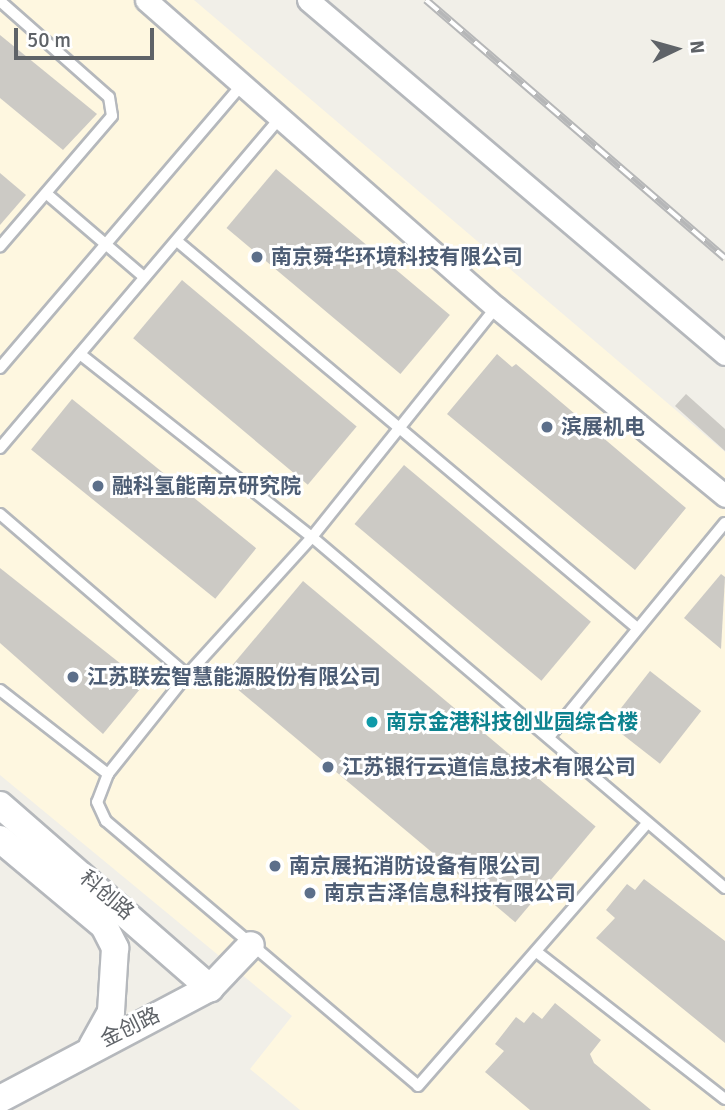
<!DOCTYPE html>
<meta charset="utf-8">
<style>
body{margin:0}
#map{position:relative;width:725px;height:1110px;overflow:hidden;background:#f1efe8;font-family:Signika,"Noto Sans SC",sans-serif}
div>[style]{position:absolute}
.commercial>*{inset:0;background:#fef7e0}
.building>*{inset:0;background:#cccac5;transform-origin:0 0}
.roads{filter:drop-shadow(2px 0 #b5b8bc) drop-shadow(-2px 0 #b5b8bc) drop-shadow(0 2px #b5b8bc) drop-shadow(0 -2px #b5b8bc)}
.service>*{height:10px;margin:-5px;padding:0 5px;transform-origin:5px;border-radius:5px;background:#fff}
.minor>*{height:21px;margin:-10.5px;padding:0 10.5px;transform-origin:10.5px;border-radius:10.5px;background:#fff}
.tertiary>*{height:26px;margin:-13px;padding:0 13px;transform-origin:13px;border-radius:13px;background:#fff}
.rail>*{height:8px;margin-top:-4px;transform-origin:0;background:repeating-linear-gradient(90deg,#fff 0 16px,#b6b7b8 0 32px);box-sizing:border-box;border-block:2px solid #b6b7b8}
.dots>*{width:19px;height:19px;translate:-50% -50%;box-sizing:border-box;border:4px solid #fff;border-radius:50%}
span{translate:-50% -50%;white-space:nowrap;text-align:center;line-height:1.15;-webkit-text-stroke:6px #fff;paint-order:stroke}
.service-label{font-size:21px;color:#4e5e75;font-weight:700}
.left{translate:0 -50%;text-align:left}
.culture-label{font-size:21px;color:#0d838f;font-weight:700}
.street-label{font-size:21px;color:#5f6368}
.north{position:absolute;left:641px;top:14px;width:70px;height:70px;-webkit-text-stroke:5px #fff;paint-order:stroke;rotate:85deg;font-size:19px;font-weight:700;line-height:28px;text-align:center;color:#5f6368}
.north::after{content:'';display:block;margin:auto;width:24px;height:32px;background:#5f6368;clip-path:polygon(50% 0,100% 100%,50% 72%,0 100%)}
.scale{position:absolute;left:14px;top:28px;width:140px;height:32px;box-sizing:border-box;border:4px solid #5f6368;border-top:0;padding-left:9px;font-size:21px;line-height:24px;white-space:nowrap;color:#5f6368;-webkit-text-stroke:5px #fff;paint-order:stroke}
</style>
<div id="map">
<div class="commercial">
<div style="clip-path:polygon(0 0,194px 0,725px 452px,725px 1110px,300px 1110px,250px 1069px,292px 1016px,0 775px)"></div>
</div>
<div class="building">
<div style="clip-path:polygon(0 35px,97px 114px,63px 150px,0 98px)"></div>
<div style="left:276px;top:169px;width:227px;height:77px;rotate:40deg"></div>
<div style="clip-path:polygon(0 173px,26px 195px,0 225px)"></div>
<div style="left:182px;top:280px;width:228px;height:76px;rotate:40deg"></div>
<div style="clip-path:polygon(497px 354px,512px 367px,516px 364px,686px 508px,635px 570px,447px 414px)"></div>
<div style="clip-path:polygon(686px 394px,725px 429px,725px 451px,675px 406px)"></div>
<div style="left:72px;top:399px;width:237px;height:65px;rotate:39deg"></div>
<div style="left:404px;top:465px;width:244px;height:77px;rotate:40deg"></div>
<div style="clip-path:polygon(0 568px,145px 683px,103px 734px,0 643px)"></div>
<div style="clip-path:polygon(721px 574px,725px 577px,721px 649px,684px 618px)"></div>
<div style="left:303px;top:581px;width:382px;height:125px;rotate:40deg"></div>
<div style="left:650px;top:671px;width:65px;height:67px;rotate:38deg"></div>
<div style="clip-path:polygon(644px 879px,725px 941px,725px 1043px,596px 938px,615px 918px,606px 910px,627px 884px,635px 890px)"></div>
<div style="clip-path:polygon(555px 1003px,601px 1040px,590px 1054px,594px 1063px,651px 1110px,530px 1110px,485px 1072px,504px 1051px,495px 1044px,516px 1017px,524px 1023px,533px 1012px,542px 1019px)"></div>
</div>
<div class="roads">
<div class="service">
<div style="left:0;top:1px;width:145px;rotate:41.4deg"></div>
<div style="left:109px;top:97px;width:19px;rotate:81deg"></div>
<div style="left:112px;top:116px;width:172px;rotate:130.7deg"></div>
<div style="left:47px;top:194px;width:128px;rotate:40.6deg"></div>
<div style="left:177px;top:241px;width:601px;rotate:40.07deg"></div>
<div style="left:80px;top:354px;width:295px;rotate:38.3deg"></div>
<div style="left:312px;top:537px;width:542px;rotate:40.36deg"></div>
<div style="left:0;top:368px;width:375px;rotate:-49.5deg"></div>
<div style="left:0;top:448px;width:434px;rotate:-49.7deg"></div>
<div style="left:0;top:514px;width:247px;rotate:40.7deg"></div>
<div style="left:0;top:690px;width:137px;rotate:37.9deg"></div>
<div style="left:108px;top:774px;width:30px;rotate:111deg"></div>
<div style="left:97px;top:802px;width:21px;rotate:65deg"></div>
<div style="left:106px;top:821px;width:409px;rotate:40.3deg"></div>
<div style="left:418px;top:1086px;width:345px;rotate:-48.9deg"></div>
<div style="left:549px;top:737px;width:277px;rotate:-50.6deg"></div>
<div style="left:108px;top:774px;width:127px;rotate:-51.4deg"></div>
<div style="left:187px;top:675px;width:186px;rotate:-47.8deg"></div>
<div style="left:312px;top:537px;width:295px;rotate:-51.3deg"></div>
<div style="left:538px;top:953px;width:237px;rotate:38deg"></div>
</div>
<div class="minor">
<div style="left:146px;top:0;width:466px;rotate:41.3deg"></div>
<div style="left:496px;top:307px;width:297px;rotate:39.5deg"></div>
<div style="left:308px;top:0;width:547px;rotate:40.33deg"></div>
</div>
<div class="tertiary">
<div style="left:0;top:805px;width:279px;rotate:41.1deg"></div>
<div style="left:0;top:839px;width:136px;rotate:39.9deg"></div>
<div style="left:104px;top:926px;width:25px;rotate:63deg"></div>
<div style="left:115px;top:948px;width:64px;rotate:93.6deg"></div>
<div style="left:111px;top:1012px;width:38px;rotate:119deg"></div>
<div style="left:0;top:1099px;width:238px;rotate:-27.9deg"></div>
<div style="left:210px;top:988px;width:59px;rotate:-46.4deg"></div>
</div>
</div>
<div class="rail">
<div style="left:426px;top:0;width:395px;rotate:40.8deg"></div>
</div>
<div class="dots">
<div style="left:257px;top:257px;background:#5c6f8a"></div>
<div style="left:547px;top:427px;background:#5c6f8a"></div>
<div style="left:98px;top:486px;background:#5c6f8a"></div>
<div style="left:73px;top:677px;background:#5c6f8a"></div>
<div style="left:372px;top:722px;background:#0f9aa8"></div>
<div style="left:328px;top:767px;background:#5c6f8a"></div>
<div style="left:275px;top:866px;background:#5c6f8a"></div>
<div style="left:310px;top:893px;background:#5c6f8a"></div>
</div>
<div class="service-label">
<span class="left" style="left:271px;top:257px">南京舜华环境科技有限公司</span>
<span class="left" style="left:561px;top:427px">滨展机电</span>
<span class="left" style="left:112px;top:486px">融科氢能南京研究院</span>
<span class="left" style="left:87px;top:677px">江苏联宏智慧能源股份有限公司</span>
<span class="left" style="left:342px;top:767px">江苏银行云道信息技术有限公司</span>
<span class="left" style="left:289px;top:866px">南京展拓消防设备有限公司</span>
<span class="left" style="left:324px;top:893px">南京吉泽信息科技有限公司</span>
</div>
<div class="culture-label">
<span class="left" style="left:386px;top:722px">南京金港科技创业园综合楼</span>
</div>
<div class="street-label">
<span style="left:107px;top:895px;rotate:40deg">科创路</span>
<span style="left:130px;top:1027px;rotate:-26deg">金创路</span>
</div>
<div class="north">N</div>
<div class="scale">50 m</div>
</div>
